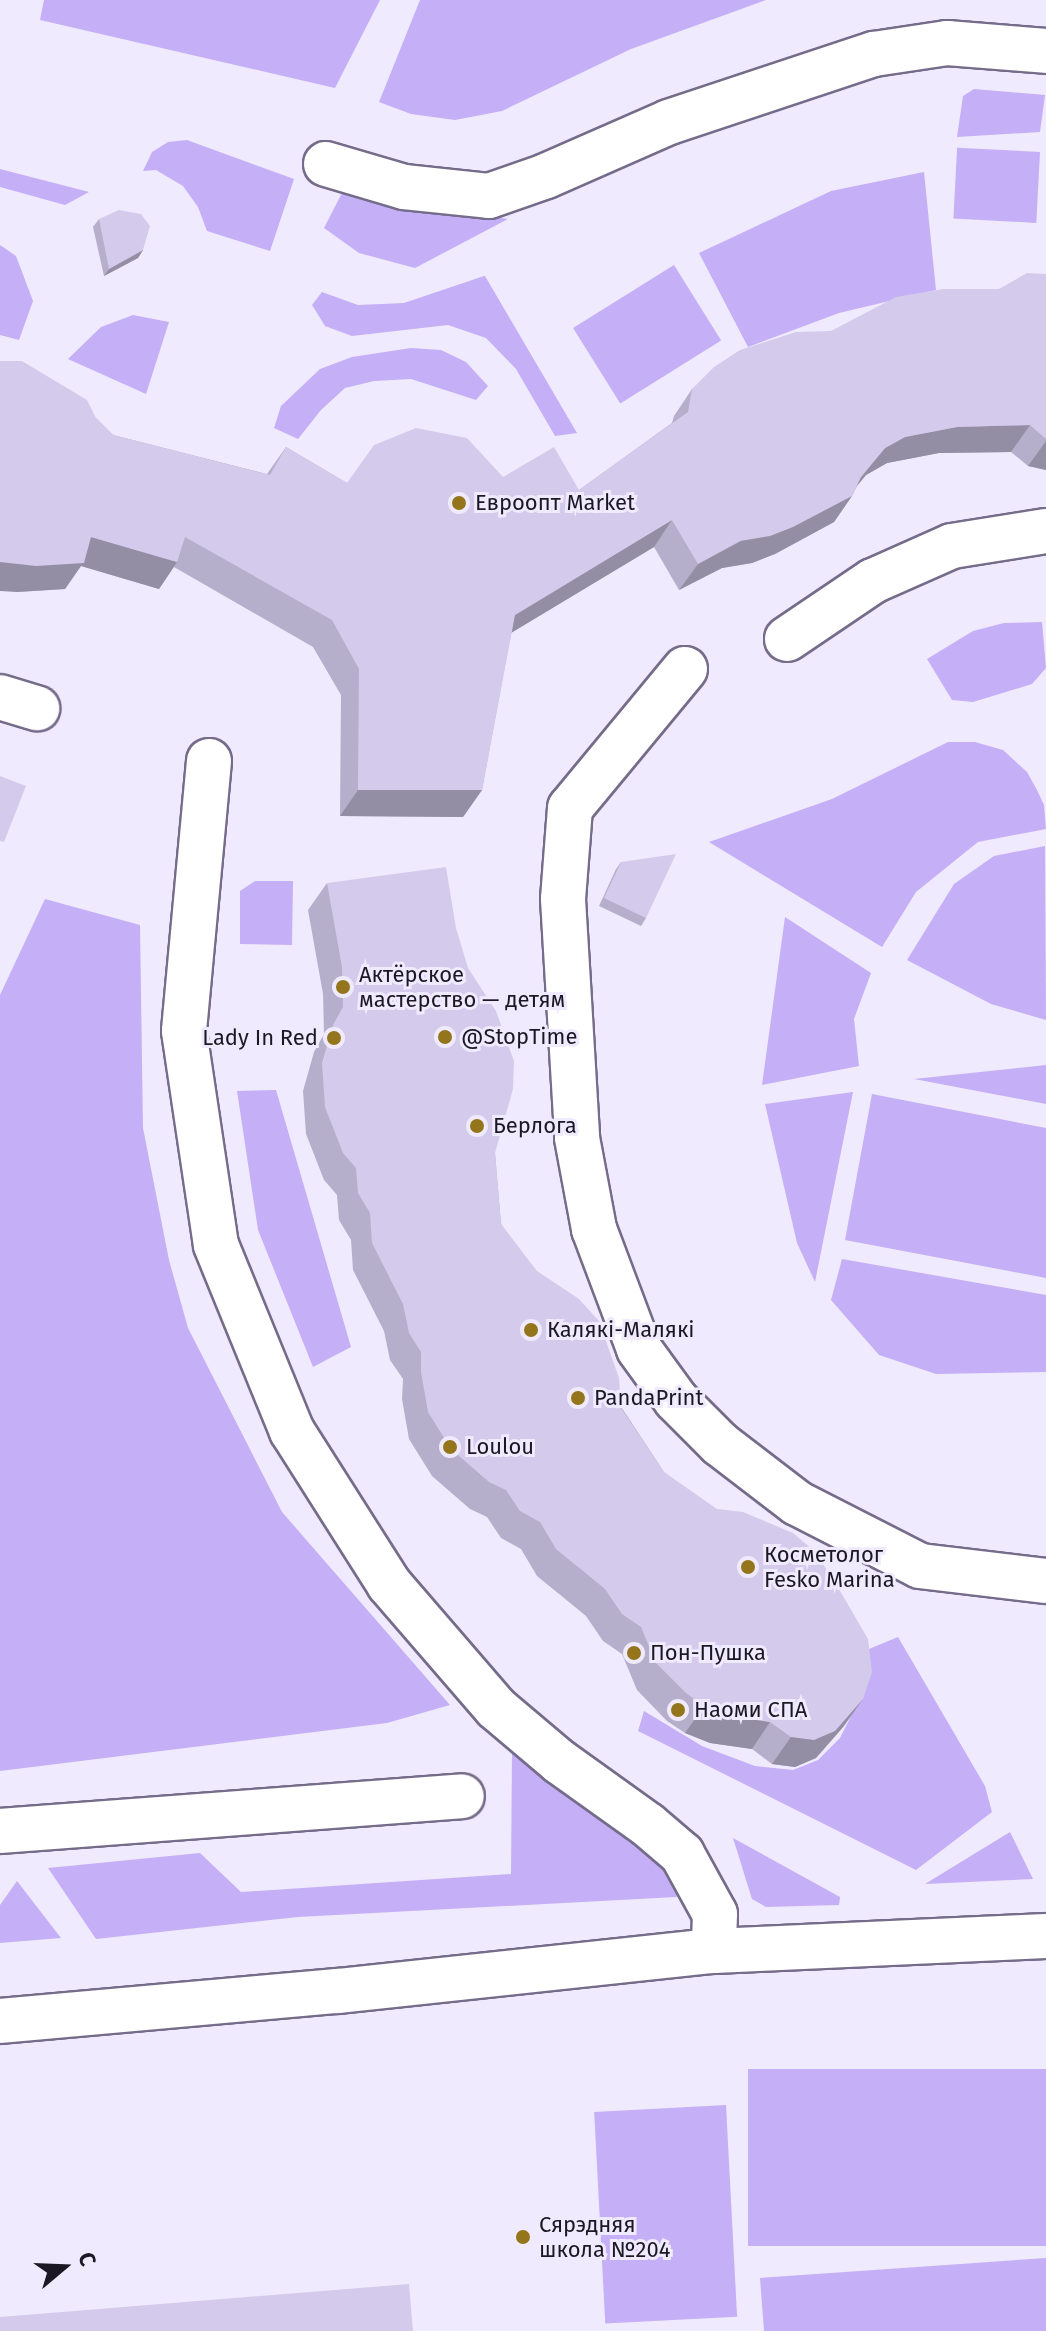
<!DOCTYPE html>
<meta charset="utf-8">
<style>
body{margin:0}
#map{position:relative;width:1046px;height:2331px;overflow:hidden;background:#f0eafe;font-family:"Fira Sans",sans-serif}
div>[style]{position:absolute}
.green>*{inset:0;background:#c5aff7;transform-origin:0 0}
.roads{filter:drop-shadow(2px 0 #756c8a) drop-shadow(-2px 0 #756c8a) drop-shadow(0 2px #756c8a) drop-shadow(0 -2px #756c8a)}
.minor>*{height:44px;margin:-22px;padding:0 22px;transform-origin:22px;border-radius:22px;background:#fff}
.wall>*{inset:0;background:#b6afcb}
.shaded-wall>*{inset:0;background:#948ea5}
.building>*{inset:0;background:#d4cbec}
.dots>*{width:22px;height:22px;translate:-50% -50%;box-sizing:border-box;border:4px solid #f0eafe;border-radius:50%}
span{translate:-50% -50%;white-space:nowrap;text-align:center;line-height:1.15;-webkit-text-stroke:6px #f0eafe;paint-order:stroke}
.poi-label{font-size:22px;color:#1b1823}
.left{translate:0 -50%;text-align:left}
.right{translate:-100% -50%;text-align:right}
.north{position:absolute;left:24px;top:2227px;width:80px;height:80px;-webkit-text-stroke:6px #f0eafe;paint-order:stroke;rotate:71deg;font-size:22px;font-weight:700;line-height:32px;text-align:center;color:#1b1823}
.north::after{content:'';display:block;margin:auto;width:28px;height:36px;background:#1b1823;clip-path:polygon(50% 0,100% 100%,50% 72%,0 100%)}
</style>
<div id="map">
<div class="green">
<div style="clip-path:polygon(44px 0,380px 0,335px 88px,40px 20px)"></div>
<div style="clip-path:polygon(420px 0,766px 0,631px 49px,502px 111px,455px 120px,411px 114px,379px 102px)"></div>
<div style="clip-path:polygon(974px 89px,1045px 95px,1040px 132px,957px 137px,963px 96px)"></div>
<div style="clip-path:polygon(187px 140px,294px 179px,270px 251px,207px 231px,198px 207px,183px 186px,156px 170px,143px 171px,152px 152px,168px 142px)"></div>
<div style="left:1040px;top:152px;width:71px;height:83px;rotate:93deg"></div>
<div style="clip-path:polygon(0 169px,89px 192px,65px 205px,0 187px)"></div>
<div style="clip-path:polygon(924px 172px,936px 290px,839px 313px,748px 347px,699px 253px,831px 191px)"></div>
<div style="clip-path:polygon(344px 189px,508px 219px,415px 268px,359px 253px,324px 228px)"></div>
<div style="clip-path:polygon(0 245px,16px 256px,33px 301px,19px 340px,0 335px)"></div>
<div style="left:674px;top:265px;width:89px;height:119px;rotate:58deg"></div>
<div style="clip-path:polygon(484px 276px,485px 276px,577px 433px,555px 436px,516px 369px,486px 338px,448px 325px,352px 336px,325px 326px,312px 305px,322px 292px,358px 305px,404px 303px)"></div>
<div style="clip-path:polygon(133px 315px,169px 322px,146px 394px,68px 359px,101px 327px)"></div>
<div style="clip-path:polygon(411px 348px,441px 350px,466px 362px,488px 386px,476px 400px,411px 379px,374px 381px,345px 388px,321px 410px,298px 439px,274px 428px,281px 406px,320px 369px,352px 357px)"></div>
<div style="clip-path:polygon(1042px 622px,1046px 668px,1032px 684px,973px 702px,952px 700px,927px 659px,973px 631px,1004px 623px)"></div>
<div style="clip-path:polygon(948px 742px,975px 742px,1003px 750px,1027px 772px,1037px 790px,1044px 805px,1046px 829px,978px 842px,916px 892px,882px 947px,709px 842px,832px 799px)"></div>
<div style="clip-path:polygon(1045px 846px,1046px 1020px,991px 1004px,907px 960px,954px 884px,994px 856px)"></div>
<div style="clip-path:polygon(255px 881px,293px 881px,292px 945px,240px 944px,240px 891px)"></div>
<div style="clip-path:polygon(45px 899px,140px 925px,143px 1128px,169px 1260px,188px 1328px,282px 1512px,450px 1705px,387px 1723px,0 1771px,0 995px)"></div>
<div style="clip-path:polygon(785px 917px,871px 973px,854px 1019px,859px 1066px,762px 1085px)"></div>
<div style="clip-path:polygon(1046px 1065px,1046px 1104px,914px 1079px)"></div>
<div style="clip-path:polygon(276px 1090px,351px 1347px,313px 1367px,258px 1230px,237px 1091px)"></div>
<div style="clip-path:polygon(853px 1092px,815px 1282px,797px 1243px,765px 1104px)"></div>
<div style="clip-path:polygon(872px 1094px,1046px 1128px,1046px 1278px,845px 1240px)"></div>
<div style="clip-path:polygon(842px 1259px,1046px 1295px,1046px 1372px,936px 1374px,879px 1355px,831px 1300px)"></div>
<div style="clip-path:polygon(898px 1637px,985px 1786px,992px 1812px,916px 1870px,638px 1731px,644px 1711px,702px 1746px,755px 1766px,793px 1770px,818px 1760px,840px 1738px,857px 1704px,852px 1656px)"></div>
<div style="clip-path:polygon(512px 1753px,556px 1775px,691px 1887px,676px 1897px,298px 1917px,96px 1939px,48px 1868px,200px 1853px,241px 1892px,511px 1874px)"></div>
<div style="clip-path:polygon(1010px 1832px,1033px 1879px,925px 1884px)"></div>
<div style="clip-path:polygon(733px 1838px,840px 1897px,839px 1905px,766px 1907px,752px 1899px)"></div>
<div style="clip-path:polygon(17px 1881px,61px 1938px,0 1943px,0 1905px)"></div>
<div style="left:1046px;top:2069px;width:177px;height:298px;rotate:90deg"></div>
<div style="left:726px;top:2105px;width:212px;height:132px;rotate:87deg"></div>
<div style="clip-path:polygon(1046px 2258px,1046px 2331px,764px 2331px,760px 2278px)"></div>
</div>
<div class="roads">
<div class="minor">
<div style="left:326px;top:164px;width:81px;rotate:16.4deg"></div>
<div style="left:404px;top:187px;width:85px;rotate:6deg"></div>
<div style="left:489px;top:196px;width:60px;rotate:-19.3deg"></div>
<div style="left:546px;top:176px;width:134px;rotate:-23.7deg"></div>
<div style="left:669px;top:122px;width:216px;rotate:-18.4deg"></div>
<div style="left:874px;top:54px;width:74px;rotate:-8.6deg"></div>
<div style="left:947px;top:43px;width:99px;rotate:4.6deg"></div>
<div style="left:787px;top:639px;width:104px;rotate:-34deg"></div>
<div style="left:873px;top:581px;width:86px;rotate:-23.9deg"></div>
<div style="left:952px;top:546px;width:95px;rotate:-9.1deg"></div>
<div style="left:685px;top:669px;width:180px;rotate:129.6deg"></div>
<div style="left:570px;top:808px;width:91px;rotate:94.4deg"></div>
<div style="left:563px;top:899px;width:239px;rotate:86.6deg"></div>
<div style="left:577px;top:1138px;width:93px;rotate:79.4deg"></div>
<div style="left:594px;top:1229px;width:128px;rotate:69.4deg"></div>
<div style="left:639px;top:1349px;width:63px;rotate:54deg"></div>
<div style="left:676px;top:1400px;width:62px;rotate:45deg"></div>
<div style="left:720px;top:1444px;width:97px;rotate:37.5deg"></div>
<div style="left:797px;top:1503px;width:138px;rotate:27.1deg"></div>
<div style="left:920px;top:1566px;width:127px;rotate:6.8deg"></div>
<div style="left:0;top:697px;width:39px;rotate:17deg"></div>
<div style="left:209px;top:761px;width:271px;rotate:95.3deg"></div>
<div style="left:184px;top:1031px;width:216px;rotate:81.5deg"></div>
<div style="left:216px;top:1245px;width:201px;rotate:67.8deg"></div>
<div style="left:292px;top:1431px;width:181px;rotate:57.6deg"></div>
<div style="left:389px;top:1584px;width:164px;rotate:49.2deg"></div>
<div style="left:496px;top:1708px;width:84px;rotate:40.2deg"></div>
<div style="left:560px;top:1762px;width:108px;rotate:35.6deg"></div>
<div style="left:648px;top:1825px;width:45px;rotate:40.5deg"></div>
<div style="left:682px;top:1854px;width:68px;rotate:61.2deg"></div>
<div style="left:715px;top:1914px;width:37px;rotate:92deg"></div>
<div style="left:0;top:1831px;width:463px;rotate:-4.3deg"></div>
<div style="left:0;top:2021px;width:339px;rotate:-5.1deg"></div>
<div style="left:338px;top:1991px;width:378px;rotate:-6.1deg"></div>
<div style="left:714px;top:1951px;width:332px;rotate:-2.6deg"></div>
</div>
</div>
<div class="wall">
<div style="clip-path:polygon(99px 219px,143px 250px,138px 258px,104px 276px,93px 227px)"></div>
<div style="clip-path:polygon(1046px 274px,1046px 470px,1028px 466px,1011px 452px,939px 453px,887px 463px,866px 475px,857px 486px,852px 496px,834px 522px,775px 554px,752px 563px,722px 568px,679px 590px,654px 547px,511px 633px,482px 790px,463px 817px,340px 816px,341px 695px,313px 647px,174px 567px,159px 589px,81px 566px,65px 589px,17px 592px,96px 418px,113px 435px,267px 474px,286px 447px,347px 483px,503px 477px,579px 490px,672px 423px,674px 416px,692px 389px,831px 331px,999px 289px)"></div>
<div style="clip-path:polygon(621px 862px,646px 918px,641px 926px,599px 906px,616px 869px)"></div>
<div style="clip-path:polygon(327px 883px,495px 1153px,501px 1224px,664px 1472px,844px 1726px,816px 1758px,795px 1767px,772px 1764px,752px 1749px,710px 1743px,685px 1733px,667px 1721px,637px 1690px,622px 1654px,603px 1641px,586px 1616px,537px 1576px,521px 1549px,501px 1538px,487px 1517px,470px 1509px,432px 1476px,409px 1439px,402px 1399px,403px 1379px,390px 1360px,384px 1331px,353px 1270px,351px 1240px,339px 1220px,337px 1195px,324px 1180px,306px 1134px,303px 1091px,314px 1052px,324px 1034px,323px 994px,308px 910px)"></div>
</div>
<div class="shaded-wall">
<div style="clip-path:polygon(143px 250px,138px 258px,104px 276px,109px 269px)"></div>
<div style="clip-path:polygon(1030px 425px,1011px 452px,939px 453px,887px 463px,866px 475px,846px 499px,852px 496px,834px 522px,775px 554px,752px 563px,722px 568px,679px 590px,698px 564px,861px 477px,885px 448px,905px 437px,957px 427px)"></div>
<div style="clip-path:polygon(1046px 441px,1046px 470px,1028px 466px)"></div>
<div style="clip-path:polygon(672px 520px,654px 547px,496px 642px,515px 615px)"></div>
<div style="clip-path:polygon(91px 537px,177px 562px,159px 589px,81px 566px,65px 589px,17px 592px,0 591px,0 562px)"></div>
<div style="clip-path:polygon(358px 790px,482px 790px,463px 817px,340px 816px)"></div>
<div style="clip-path:polygon(863px 1699px,844px 1726px,816px 1758px,795px 1767px,772px 1764px,791px 1737px)"></div>
<div style="clip-path:polygon(704px 1706px,770px 1722px,752px 1749px,710px 1743px,685px 1733px)"></div>
</div>
<div class="building">
<div style="clip-path:polygon(119px 210px,141px 214px,150px 226px,143px 250px,109px 269px,99px 219px)"></div>
<div style="clip-path:polygon(1027px 273px,1046px 274px,1046px 439px,1030px 425px,957px 427px,905px 437px,885px 448px,861px 477px,852px 496px,793px 527px,770px 536px,740px 541px,698px 564px,672px 520px,515px 615px,482px 790px,358px 790px,359px 669px,332px 620px,185px 537px,177px 562px,91px 537px,84px 563px,36px 566px,0 562px,0 361px,22px 361px,87px 400px,96px 418px,113px 435px,270px 475px,286px 447px,347px 483px,374px 445px,416px 428px,467px 438px,503px 477px,554px 447px,579px 490px,688px 412px,692px 389px,714px 367px,740px 350px,796px 332px,831px 331px,896px 297px,943px 289px,999px 289px)"></div>
<div style="clip-path:polygon(0 776px,26px 786px,4px 842px,0 841px)"></div>
<div style="clip-path:polygon(676px 854px,646px 918px,604px 898px,621px 862px)"></div>
<div style="clip-path:polygon(446px 867px,456px 928px,468px 968px,496px 1011px,514px 1061px,513px 1089px,495px 1153px,501px 1224px,537px 1271px,579px 1299px,599px 1321px,619px 1378px,621px 1408px,664px 1472px,717px 1509px,743px 1512px,793px 1533px,813px 1550px,832px 1577px,868px 1639px,872px 1672px,863px 1699px,835px 1731px,814px 1740px,791px 1737px,770px 1722px,729px 1716px,704px 1706px,686px 1693px,656px 1663px,641px 1627px,622px 1614px,605px 1589px,556px 1549px,540px 1522px,520px 1511px,506px 1490px,489px 1482px,451px 1449px,428px 1412px,421px 1372px,421px 1352px,409px 1333px,403px 1304px,372px 1243px,370px 1213px,358px 1193px,356px 1168px,343px 1153px,325px 1107px,322px 1063px,333px 1025px,343px 1007px,342px 967px,327px 883px)"></div>
<div style="clip-path:polygon(409px 2284px,413px 2331px,0 2331px,0 2317px)"></div>
</div>
<div class="dots">
<div style="left:459px;top:503px;background:#94751c"></div>
<div style="left:343px;top:987px;background:#94751c"></div>
<div style="left:445px;top:1037px;background:#94751c"></div>
<div style="left:334px;top:1038px;background:#94751c"></div>
<div style="left:477px;top:1126px;background:#94751c"></div>
<div style="left:531px;top:1330px;background:#94751c"></div>
<div style="left:578px;top:1398px;background:#94751c"></div>
<div style="left:450px;top:1447px;background:#94751c"></div>
<div style="left:748px;top:1567px;background:#94751c"></div>
<div style="left:634px;top:1653px;background:#94751c"></div>
<div style="left:678px;top:1710px;background:#94751c"></div>
<div style="left:523px;top:2237px;background:#94751c"></div>
</div>
<div class="poi-label">
<span class="left" style="left:475px;top:503px">Евроопт Market</span>
<span class="left" style="left:359px;top:987px">Актёрское<br>мастерство — детям</span>
<span class="left" style="left:461px;top:1037px">@StopTime</span>
<span class="right" style="left:318px;top:1038px">Lady In Red</span>
<span class="left" style="left:493px;top:1126px">Берлога</span>
<span class="left" style="left:547px;top:1330px">Калякі-Малякі</span>
<span class="left" style="left:594px;top:1398px">PandaPrint</span>
<span class="left" style="left:466px;top:1447px">Loulou</span>
<span class="left" style="left:764px;top:1567px">Косметолог<br>Fesko Marina</span>
<span class="left" style="left:650px;top:1653px">Пон-Пушка</span>
<span class="left" style="left:694px;top:1710px">Наоми СПА</span>
<span class="left" style="left:539px;top:2237px">Сярэдняя<br>школа №204</span>
</div>
<div class="north">С</div>
</div>
